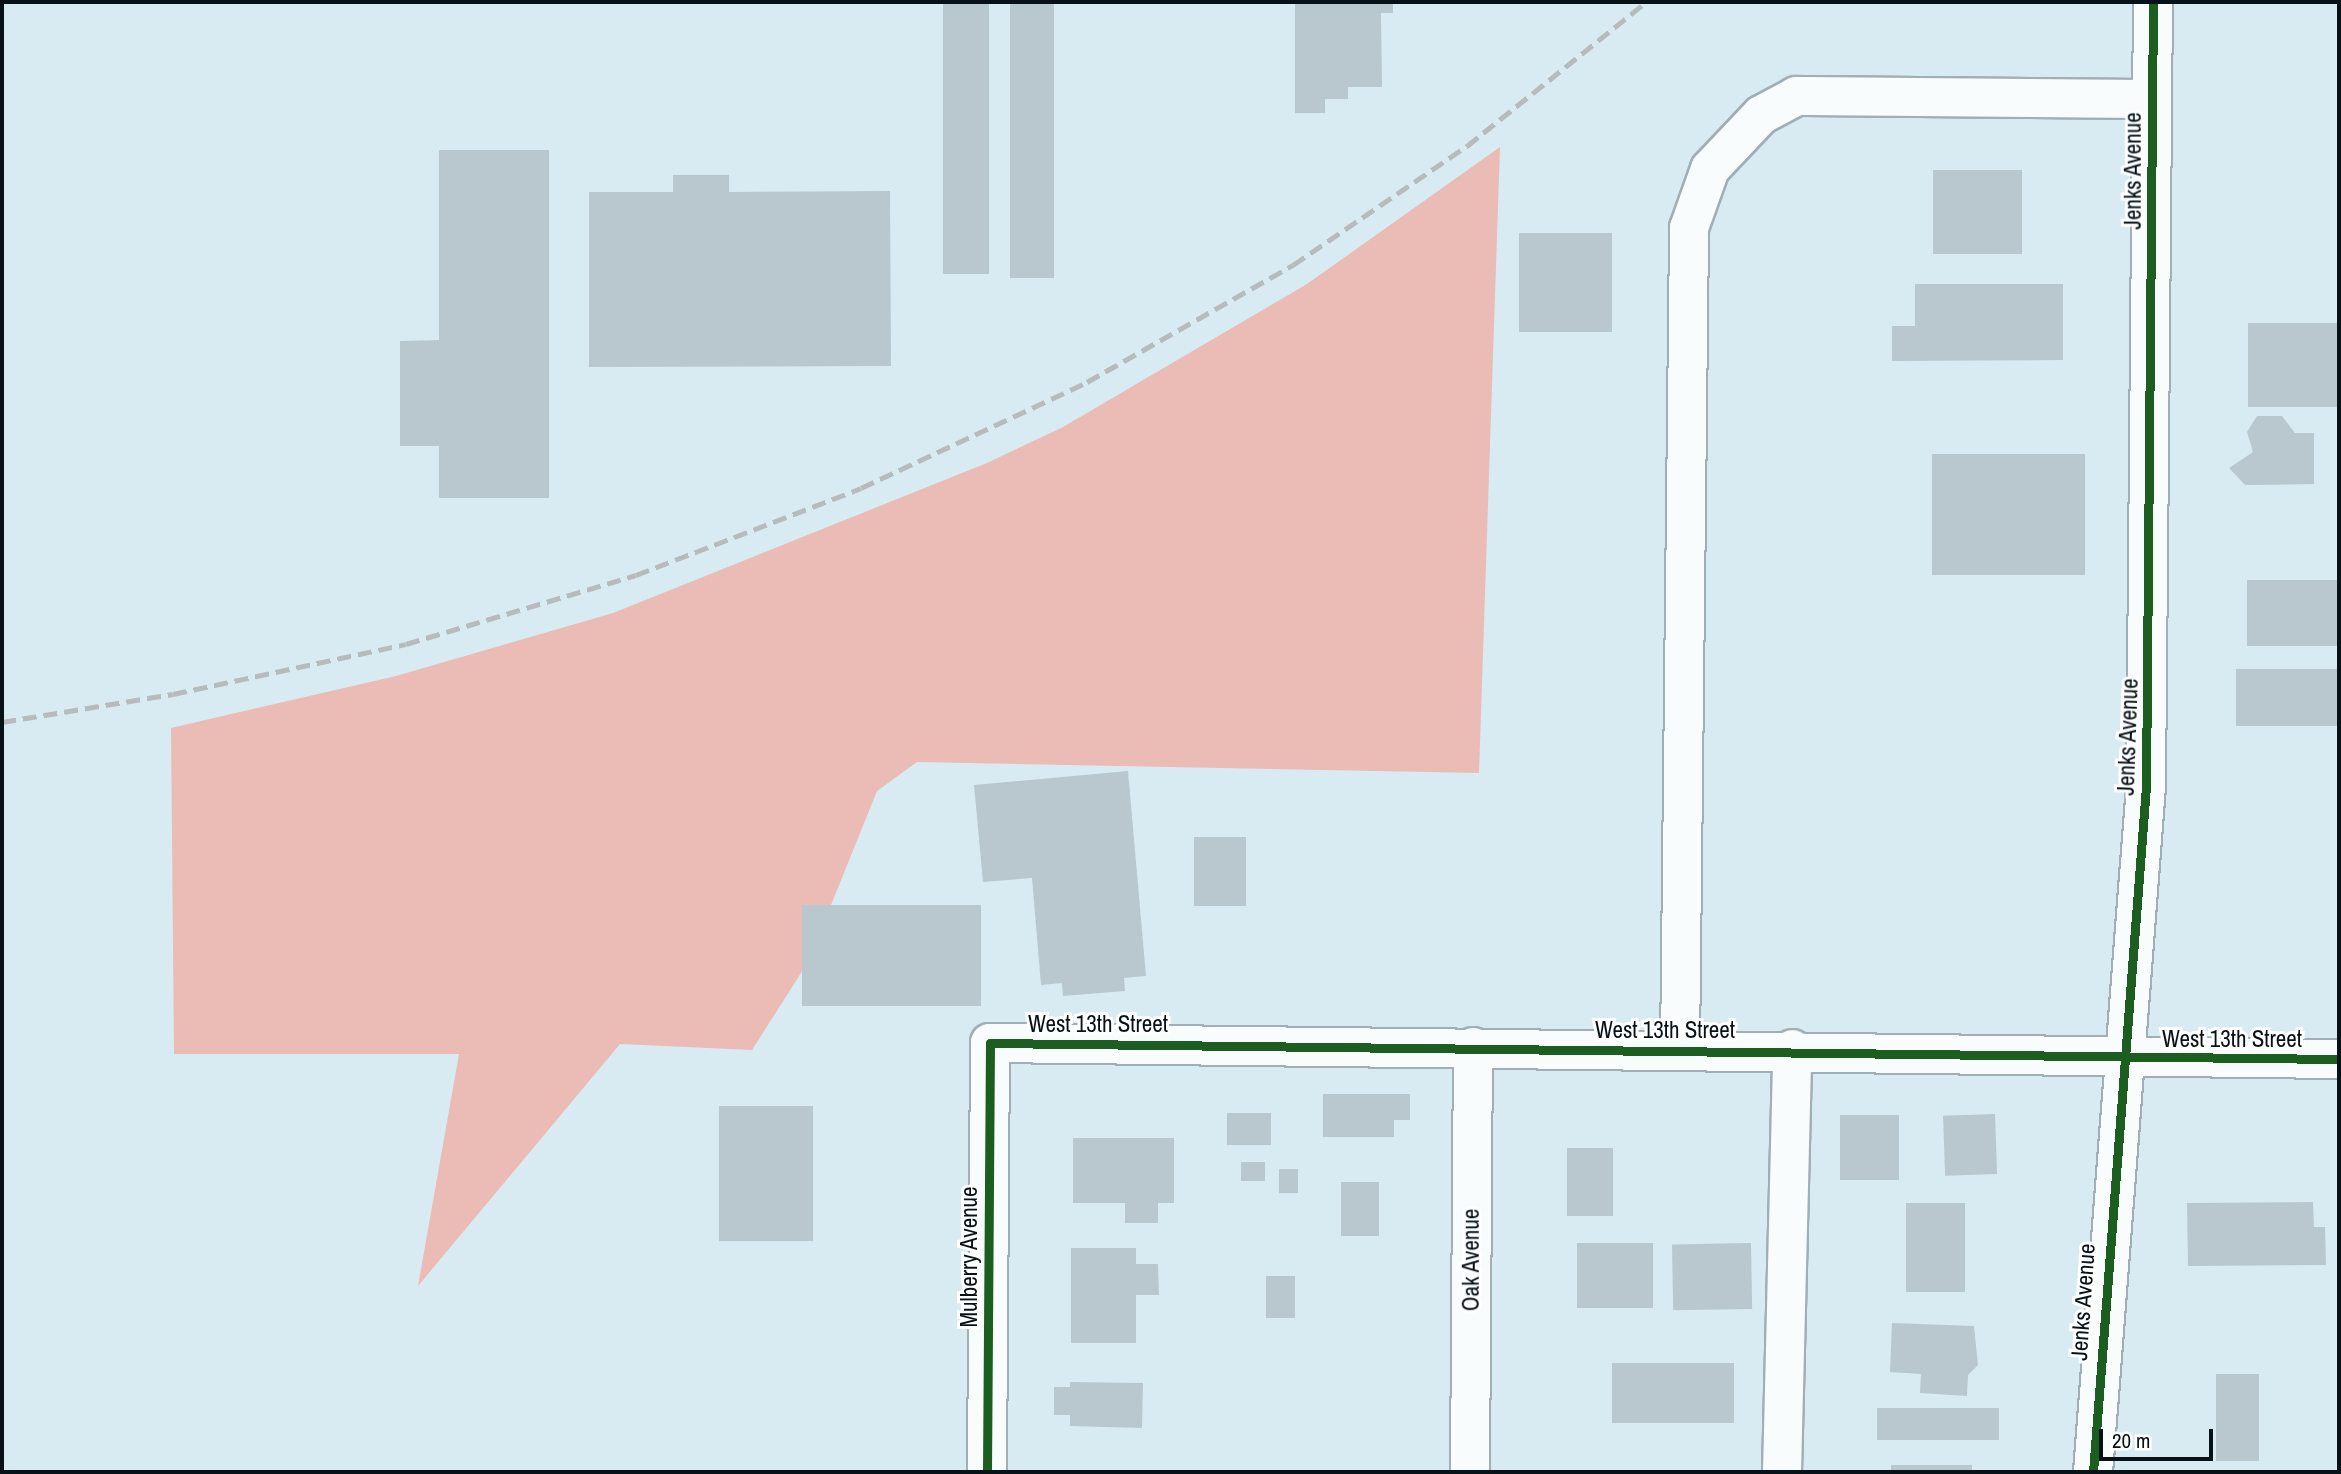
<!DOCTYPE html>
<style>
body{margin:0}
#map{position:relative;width:2341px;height:1474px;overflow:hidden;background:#d8ebf3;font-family:"Archivo Narrow",sans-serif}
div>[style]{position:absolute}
.forest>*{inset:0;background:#ebbbb5}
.building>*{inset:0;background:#b9c8ce;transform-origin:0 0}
.roads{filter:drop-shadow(2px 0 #a0aeb5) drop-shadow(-2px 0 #a0aeb5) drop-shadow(0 2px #a0aeb5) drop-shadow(0 -2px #a0aeb5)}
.minor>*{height:38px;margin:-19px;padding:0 19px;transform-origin:19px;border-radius:19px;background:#f9fcfd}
.rail>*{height:5px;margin-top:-2.5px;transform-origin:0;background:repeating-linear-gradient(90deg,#b6bbbd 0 14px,transparent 0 21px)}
.cycleway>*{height:9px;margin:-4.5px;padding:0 4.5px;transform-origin:4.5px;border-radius:4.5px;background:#1b5e20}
span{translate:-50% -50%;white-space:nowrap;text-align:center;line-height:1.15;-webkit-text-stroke:6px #fff;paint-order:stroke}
.street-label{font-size:23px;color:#061217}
.frame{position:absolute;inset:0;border:4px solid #061217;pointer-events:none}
.scale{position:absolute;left:2099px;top:1429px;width:114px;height:32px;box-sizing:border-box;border:4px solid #061217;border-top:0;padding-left:9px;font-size:21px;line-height:24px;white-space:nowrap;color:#061217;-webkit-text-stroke:5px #fff;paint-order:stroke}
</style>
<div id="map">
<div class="forest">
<div style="clip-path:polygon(1500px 147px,1479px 773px,917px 762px,877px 791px,808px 962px,752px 1050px,620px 1044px,418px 1286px,459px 1054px,174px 1054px,171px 728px,396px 676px,613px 613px,987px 463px,1063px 427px,1307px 284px)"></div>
</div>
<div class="building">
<div style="left:943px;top:2px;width:46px;height:272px"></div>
<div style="left:1010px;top:2px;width:44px;height:276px"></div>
<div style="clip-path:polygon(1295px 2px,1393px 2px,1393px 13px,1381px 13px,1382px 87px,1348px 87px,1348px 99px,1325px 99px,1325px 113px,1295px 113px)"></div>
<div style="clip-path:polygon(439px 150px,549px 150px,549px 498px,439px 498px,439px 446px,400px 446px,400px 341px,439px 340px)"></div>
<div style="left:1933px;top:170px;width:89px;height:84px"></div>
<div style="clip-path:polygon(673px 175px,729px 175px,729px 192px,890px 191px,891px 366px,589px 367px,589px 192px,673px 192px)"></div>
<div style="left:1519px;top:233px;width:93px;height:99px"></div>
<div style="clip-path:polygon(1915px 284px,2063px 284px,2063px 360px,1892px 361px,1892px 326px,1915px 326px)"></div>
<div style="left:2248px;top:323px;width:91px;height:84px"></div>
<div style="clip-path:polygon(2257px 416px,2282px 416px,2295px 433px,2314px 433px,2314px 484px,2245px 485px,2229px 468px,2253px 452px,2247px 432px)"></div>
<div style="left:2085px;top:454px;width:121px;height:153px;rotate:90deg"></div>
<div style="left:2247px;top:580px;width:92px;height:66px"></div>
<div style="left:2236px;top:669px;width:103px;height:57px"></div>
<div style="clip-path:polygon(1128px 771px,1146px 976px,1124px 978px,1125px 991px,1063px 996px,1062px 983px,1041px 985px,1032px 878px,983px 882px,974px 785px)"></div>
<div style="left:1194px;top:837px;width:52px;height:69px"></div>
<div style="left:981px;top:905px;width:101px;height:179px;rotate:90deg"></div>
<div style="clip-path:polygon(1323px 1094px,1410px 1094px,1410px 1120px,1394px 1120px,1394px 1137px,1323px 1137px)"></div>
<div style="left:719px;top:1106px;width:94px;height:135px"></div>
<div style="left:1227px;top:1113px;width:44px;height:32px"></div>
<div style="left:1995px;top:1114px;width:60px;height:52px;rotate:88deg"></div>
<div style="left:1840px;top:1115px;width:59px;height:65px"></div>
<div style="clip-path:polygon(1073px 1138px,1174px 1138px,1174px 1203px,1158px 1203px,1158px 1223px,1125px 1223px,1125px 1203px,1073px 1203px)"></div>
<div style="left:1567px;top:1148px;width:46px;height:68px"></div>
<div style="left:1241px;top:1162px;width:24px;height:19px"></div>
<div style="left:1279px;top:1169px;width:19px;height:24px"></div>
<div style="left:1341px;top:1182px;width:38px;height:54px"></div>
<div style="clip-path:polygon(2313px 1202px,2314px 1227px,2325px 1227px,2326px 1265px,2188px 1266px,2187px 1203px)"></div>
<div style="left:1906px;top:1203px;width:59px;height:89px"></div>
<div style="left:1577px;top:1243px;width:76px;height:65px"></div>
<div style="left:1751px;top:1243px;width:66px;height:79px;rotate:89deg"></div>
<div style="clip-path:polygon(1071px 1248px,1136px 1248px,1136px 1264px,1158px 1264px,1159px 1295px,1136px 1295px,1136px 1343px,1071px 1343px)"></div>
<div style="left:1266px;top:1276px;width:29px;height:42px"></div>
<div style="clip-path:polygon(1892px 1323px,1974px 1326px,1978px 1365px,1968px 1375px,1967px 1396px,1920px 1393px,1921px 1374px,1890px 1372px)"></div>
<div style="left:1734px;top:1363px;width:60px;height:122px;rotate:90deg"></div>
<div style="left:2216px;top:1374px;width:43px;height:87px"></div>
<div style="clip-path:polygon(1070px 1382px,1143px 1383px,1142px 1428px,1070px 1426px,1070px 1415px,1054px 1415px,1054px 1387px,1070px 1387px)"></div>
<div style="left:1877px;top:1408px;width:122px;height:32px"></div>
<div style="left:1891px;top:1465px;width:81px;height:7px"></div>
</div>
<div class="roads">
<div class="minor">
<div style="left:1680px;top:1051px;width:823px;rotate:-89.37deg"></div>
<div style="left:1689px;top:228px;width:63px;rotate:-70.4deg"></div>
<div style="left:1710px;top:169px;width:74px;rotate:-46.6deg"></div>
<div style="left:1761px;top:115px;width:40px;rotate:-28deg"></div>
<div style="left:1796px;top:96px;width:356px;rotate:0.5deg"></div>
<div style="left:987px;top:1472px;width:429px;rotate:-89.6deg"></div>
<div style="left:990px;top:1043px;width:1349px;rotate:0.68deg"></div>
<div style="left:1470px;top:1472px;width:425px;rotate:-89.6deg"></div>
<div style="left:1782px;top:1472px;width:423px;rotate:-88.6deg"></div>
<div style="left:2093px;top:1472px;width:688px;rotate:-85.58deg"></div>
<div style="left:2146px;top:786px;width:784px;rotate:-89.49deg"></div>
</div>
</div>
<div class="rail">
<div style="left:2px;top:722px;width:173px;rotate:-9.3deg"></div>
<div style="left:173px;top:694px;width:238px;rotate:-12.1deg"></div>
<div style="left:406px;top:644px;width:240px;rotate:-16.7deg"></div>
<div style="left:636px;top:575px;width:241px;rotate:-21.1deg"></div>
<div style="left:861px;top:488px;width:250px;rotate:-25.1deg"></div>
<div style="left:1087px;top:382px;width:237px;rotate:-29.6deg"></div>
<div style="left:1293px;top:265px;width:211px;rotate:-34.4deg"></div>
<div style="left:1467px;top:146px;width:230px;rotate:-38.8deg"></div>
</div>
<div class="cycleway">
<div style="left:987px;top:1472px;width:429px;rotate:-89.6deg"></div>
<div style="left:990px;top:1043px;width:1349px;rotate:0.68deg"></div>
<div style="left:2093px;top:1472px;width:688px;rotate:-85.58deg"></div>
<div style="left:2146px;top:786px;width:784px;rotate:-89.49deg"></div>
</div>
<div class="street-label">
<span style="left:2133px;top:171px;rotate:-90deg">Jenks Avenue</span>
<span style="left:2128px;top:737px;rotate:-88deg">Jenks Avenue</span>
<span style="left:1098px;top:1024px">West 13th Street</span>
<span style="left:1665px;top:1030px">West 13th Street</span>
<span style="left:2232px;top:1039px">West 13th Street</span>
<span style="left:969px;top:1257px;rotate:-90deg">Mulberry Avenue</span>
<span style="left:1471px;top:1260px;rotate:-90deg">Oak Avenue</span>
<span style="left:2083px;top:1302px;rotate:-86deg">Jenks Avenue</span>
</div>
<div class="frame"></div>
<div class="scale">20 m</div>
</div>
